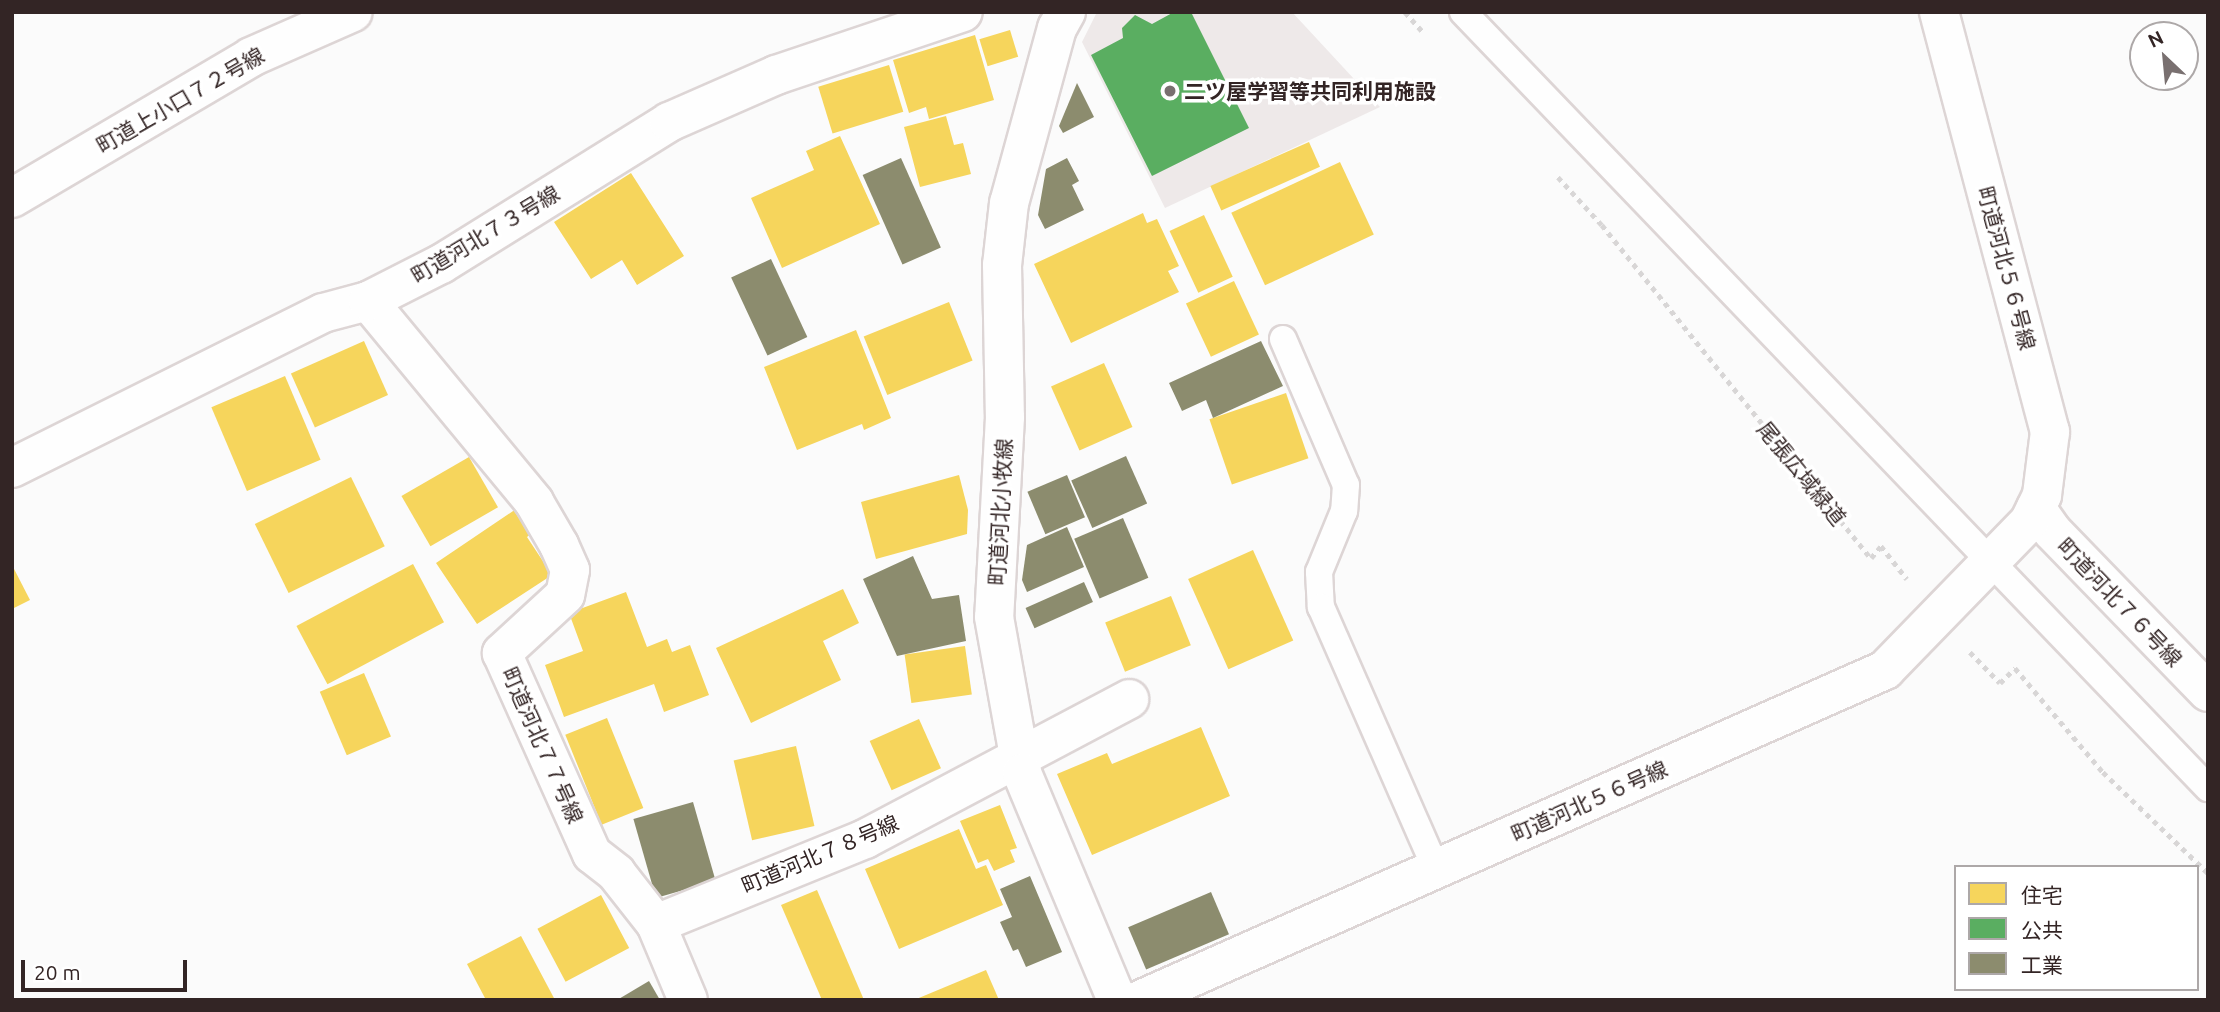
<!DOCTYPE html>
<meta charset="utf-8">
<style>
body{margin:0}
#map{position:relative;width:2220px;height:1012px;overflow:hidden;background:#fbfbfb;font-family:Ubuntu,"Noto Sans JP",sans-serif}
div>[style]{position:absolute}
.built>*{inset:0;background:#eee9e9}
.homes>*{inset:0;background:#f6d55c;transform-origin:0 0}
.public>*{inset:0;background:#5aae61}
.industry>*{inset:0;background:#8c8c6e;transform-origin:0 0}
.path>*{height:4.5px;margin-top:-2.25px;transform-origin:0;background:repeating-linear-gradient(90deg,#d8d6d6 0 5px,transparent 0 10px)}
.roads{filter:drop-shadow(2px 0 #ddd5d5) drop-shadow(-2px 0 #ddd5d5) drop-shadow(0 2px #ddd5d5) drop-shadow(0 -2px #ddd5d5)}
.lane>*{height:26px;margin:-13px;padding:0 13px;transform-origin:13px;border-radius:13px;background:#fefefe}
.street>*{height:38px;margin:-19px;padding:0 19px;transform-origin:19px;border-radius:19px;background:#fefefe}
.secondary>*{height:38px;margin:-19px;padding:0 19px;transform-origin:19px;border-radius:19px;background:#fefefe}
.dots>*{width:19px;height:19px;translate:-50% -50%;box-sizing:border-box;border:4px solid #fff;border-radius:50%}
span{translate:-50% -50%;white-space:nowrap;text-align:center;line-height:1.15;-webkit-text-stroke:7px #fff;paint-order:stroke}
.poi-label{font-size:21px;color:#332525;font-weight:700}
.left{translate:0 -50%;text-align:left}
.street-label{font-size:21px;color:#332525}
.frame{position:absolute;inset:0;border:14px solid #332525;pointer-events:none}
.legend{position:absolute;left:1954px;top:865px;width:245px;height:126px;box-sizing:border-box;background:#fff;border:2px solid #ada8a8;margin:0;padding:9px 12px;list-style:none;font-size:21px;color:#332525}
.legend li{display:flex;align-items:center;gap:14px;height:35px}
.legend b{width:35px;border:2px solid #ada8a8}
.north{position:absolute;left:2129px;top:21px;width:70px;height:70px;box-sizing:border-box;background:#fff;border:2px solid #ada8a8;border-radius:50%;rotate:334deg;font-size:19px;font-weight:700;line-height:28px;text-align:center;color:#332525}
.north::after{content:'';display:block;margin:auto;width:24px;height:32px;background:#797070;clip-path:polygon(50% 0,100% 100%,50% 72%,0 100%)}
.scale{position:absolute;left:21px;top:960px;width:166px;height:32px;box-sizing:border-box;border:4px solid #332525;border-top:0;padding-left:9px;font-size:21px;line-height:24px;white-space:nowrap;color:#332525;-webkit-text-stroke:5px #fff;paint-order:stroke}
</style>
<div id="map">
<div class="built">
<div style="clip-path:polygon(1097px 12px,1292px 12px,1380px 107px,1165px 208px,1082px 42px)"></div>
</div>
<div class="homes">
<div style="left:1010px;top:30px;width:28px;height:32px;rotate:73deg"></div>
<div style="clip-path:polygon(975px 35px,994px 100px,929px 119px,926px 107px,909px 113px,893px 60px)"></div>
<div style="left:889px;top:65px;width:49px;height:74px;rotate:73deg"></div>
<div style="clip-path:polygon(946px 116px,954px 145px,963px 143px,971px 174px,920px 187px,904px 127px)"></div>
<div style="clip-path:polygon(840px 136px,880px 224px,782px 268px,751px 198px,814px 170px,806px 151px)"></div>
<div style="left:1309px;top:142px;width:27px;height:108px;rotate:66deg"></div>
<div style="left:1340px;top:162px;width:80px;height:120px;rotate:65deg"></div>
<div style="clip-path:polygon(631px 173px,684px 256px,637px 285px,622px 260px,591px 279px,554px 222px)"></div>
<div style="clip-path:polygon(1143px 213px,1147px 223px,1157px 219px,1179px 266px,1168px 271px,1179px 292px,1071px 343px,1034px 264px)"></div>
<div style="left:1204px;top:215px;width:68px;height:38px;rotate:65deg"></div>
<div style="left:1234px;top:281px;width:59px;height:53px;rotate:65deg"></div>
<div style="left:949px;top:302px;width:63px;height:92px;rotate:68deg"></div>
<div style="clip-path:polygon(856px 330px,891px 418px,864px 430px,862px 424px,797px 450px,764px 367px)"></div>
<div style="left:364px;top:341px;width:59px;height:80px;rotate:66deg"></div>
<div style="left:1104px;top:363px;width:70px;height:58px;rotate:66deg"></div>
<div style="left:285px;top:376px;width:91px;height:80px;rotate:67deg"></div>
<div style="left:1286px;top:393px;width:69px;height:81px;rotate:71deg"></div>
<div style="left:469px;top:457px;width:58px;height:78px;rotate:60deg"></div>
<div style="clip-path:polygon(959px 475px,968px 510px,967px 534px,876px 559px,861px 502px)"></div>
<div style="left:351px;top:477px;width:77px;height:107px;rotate:64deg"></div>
<div style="clip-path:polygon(516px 509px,532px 533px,527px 537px,552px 575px,477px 624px,436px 563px)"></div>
<div style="left:1253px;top:550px;width:99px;height:71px;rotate:66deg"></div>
<div style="left:413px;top:564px;width:66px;height:132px;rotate:62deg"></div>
<div style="clip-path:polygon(12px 565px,30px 600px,12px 609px)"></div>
<div style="clip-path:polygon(843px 589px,859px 623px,823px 641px,841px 680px,751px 723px,716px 648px)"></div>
<div style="clip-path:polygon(626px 592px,647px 647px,667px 639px,672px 652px,690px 645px,709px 695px,664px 712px,654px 684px,564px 717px,545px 665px,583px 651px,569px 613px)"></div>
<div style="left:1171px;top:596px;width:53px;height:71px;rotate:68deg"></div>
<div style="left:965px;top:646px;width:49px;height:61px;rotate:82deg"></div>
<div style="left:364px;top:673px;width:69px;height:48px;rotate:67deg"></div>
<div style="left:607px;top:718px;width:97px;height:45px;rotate:68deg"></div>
<div style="left:919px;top:719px;width:54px;height:54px;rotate:66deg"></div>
<div style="clip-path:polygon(1201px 727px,1230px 796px,1092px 855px,1057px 774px,1107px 753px,1112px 764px)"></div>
<div style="left:796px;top:746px;width:82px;height:64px;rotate:77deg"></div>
<div style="clip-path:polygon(1000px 805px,1017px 848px,1010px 850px,1015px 862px,994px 871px,988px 859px,978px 863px,960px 821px)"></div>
<div style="clip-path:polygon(959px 829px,976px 869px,986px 865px,1003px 905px,899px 949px,865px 869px)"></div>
<div style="clip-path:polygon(817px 890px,864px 1000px,822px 1000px,781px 905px)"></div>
<div style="left:601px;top:895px;width:60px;height:72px;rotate:62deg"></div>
<div style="clip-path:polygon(521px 936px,555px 1000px,486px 1000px,467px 964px)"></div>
<div style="clip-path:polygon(986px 970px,999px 1000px,914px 1000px)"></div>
</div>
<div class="public">
<div style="clip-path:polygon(1174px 12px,1191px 12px,1249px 128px,1152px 176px,1091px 55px,1123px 38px,1122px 28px,1135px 15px,1152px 24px)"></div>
</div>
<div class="industry">
<div style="clip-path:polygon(1077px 83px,1094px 117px,1063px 133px,1059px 126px)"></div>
<div style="left:901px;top:158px;width:98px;height:42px;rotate:66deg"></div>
<div style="clip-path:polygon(1067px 158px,1079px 181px,1072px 185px,1084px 210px,1045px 229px,1038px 215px,1046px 169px)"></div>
<div style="left:771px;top:259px;width:86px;height:44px;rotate:65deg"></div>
<div style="clip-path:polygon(1261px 341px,1283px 386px,1213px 418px,1206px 400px,1182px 411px,1169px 383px)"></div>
<div style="left:1126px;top:456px;width:52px;height:60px;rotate:66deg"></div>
<div style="left:1067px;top:475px;width:46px;height:43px;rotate:67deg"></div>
<div style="left:1123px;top:518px;width:65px;height:53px;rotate:67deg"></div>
<div style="clip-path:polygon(1067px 527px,1084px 567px,1027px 592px,1022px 580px,1027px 545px)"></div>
<div style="clip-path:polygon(913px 556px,932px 599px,959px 595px,966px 641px,897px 656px,863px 579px)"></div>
<div style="left:1084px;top:582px;width:22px;height:64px;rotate:66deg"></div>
<div style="left:693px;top:802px;width:82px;height:62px;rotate:74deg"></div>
<div style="clip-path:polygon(1030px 876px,1062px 952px,1026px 967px,1018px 949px,1013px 951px,1000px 922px,1012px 917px,1000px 889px)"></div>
<div style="left:1211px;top:892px;width:46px;height:90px;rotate:67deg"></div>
<div style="clip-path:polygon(649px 981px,660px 1000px,617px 1000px)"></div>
</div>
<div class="path">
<div style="left:1405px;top:12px;width:27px;rotate:48deg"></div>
<div style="left:1558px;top:177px;width:65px;rotate:47.5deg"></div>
<div style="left:1602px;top:225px;width:428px;rotate:51.1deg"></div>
<div style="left:1871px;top:558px;width:16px;rotate:-50deg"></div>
<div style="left:1881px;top:546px;width:42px;rotate:51.8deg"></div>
<div style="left:1970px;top:652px;width:43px;rotate:45.9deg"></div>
<div style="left:2000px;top:683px;width:21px;rotate:-45deg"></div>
<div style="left:2015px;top:668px;width:136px;rotate:49.8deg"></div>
<div style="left:2103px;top:772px;width:146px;rotate:43.9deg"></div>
</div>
<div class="roads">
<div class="lane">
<div style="left:1463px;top:12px;width:1076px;rotate:46.17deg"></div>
<div style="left:1283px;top:339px;width:159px;rotate:66.7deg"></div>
<div style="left:1346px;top:485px;width:26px;rotate:94deg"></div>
<div style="left:1344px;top:511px;width:66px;rotate:112.3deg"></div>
<div style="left:1319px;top:572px;width:35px;rotate:87deg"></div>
<div style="left:1321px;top:607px;width:286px;rotate:66.3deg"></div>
</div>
<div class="street">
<div style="left:12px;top:198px;width:277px;rotate:-30.5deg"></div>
<div style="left:251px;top:57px;width:111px;rotate:-23.8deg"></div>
<div style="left:368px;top:301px;width:261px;rotate:50.4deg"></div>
<div style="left:534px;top:502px;width:50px;rotate:59.8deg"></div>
<div style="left:559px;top:545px;width:27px;rotate:66deg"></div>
<div style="left:570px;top:570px;width:25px;rotate:101deg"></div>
<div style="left:565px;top:595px;width:86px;rotate:137.4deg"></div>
<div style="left:502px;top:653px;width:220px;rotate:65.9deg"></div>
<div style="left:592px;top:854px;width:31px;rotate:38deg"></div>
<div style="left:616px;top:873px;width:65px;rotate:51.9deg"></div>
<div style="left:656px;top:924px;width:82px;rotate:67.2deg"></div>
<div style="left:12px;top:468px;width:347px;rotate:-26.5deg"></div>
<div style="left:323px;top:313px;width:47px;rotate:-14.9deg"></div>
<div style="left:368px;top:301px;width:82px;rotate:-26.9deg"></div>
<div style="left:441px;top:264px;width:269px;rotate:-31.9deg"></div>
<div style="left:669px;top:122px;width:117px;rotate:-23.7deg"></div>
<div style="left:776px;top:75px;width:197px;rotate:-18.6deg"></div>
<div style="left:2036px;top:508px;width:28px;rotate:55deg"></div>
<div style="left:2052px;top:531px;width:224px;rotate:45.9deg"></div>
<div style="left:656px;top:924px;width:226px;rotate:-22.1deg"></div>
<div style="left:865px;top:839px;width:299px;rotate:-27.9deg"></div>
<div style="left:1140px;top:1000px;width:815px;rotate:-23.89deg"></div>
<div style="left:1885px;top:670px;width:206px;rotate:-45.8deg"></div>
<div style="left:2029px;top:522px;width:30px;rotate:-64deg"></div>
<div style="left:2042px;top:495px;width:64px;rotate:-82.8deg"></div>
<div style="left:2050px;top:432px;width:434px;rotate:-104.8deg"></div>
</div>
<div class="secondary">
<div style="left:1066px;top:12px;width:18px;rotate:119deg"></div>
<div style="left:1057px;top:28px;width:181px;rotate:105.3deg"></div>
<div style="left:1009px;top:203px;width:62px;rotate:96.4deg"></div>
<div style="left:1002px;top:265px;width:152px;rotate:88.9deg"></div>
<div style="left:1005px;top:417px;width:200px;rotate:93.1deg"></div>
<div style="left:994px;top:617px;width:158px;rotate:79.8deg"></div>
<div style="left:1022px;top:773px;width:246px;rotate:67.3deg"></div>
</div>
</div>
<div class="dots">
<div style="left:1170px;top:91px;background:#797070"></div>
</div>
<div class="poi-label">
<span class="left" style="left:1184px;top:91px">二ツ屋学習等共同利用施設</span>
</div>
<div class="street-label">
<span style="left:180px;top:100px;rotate:-30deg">町道上小口７２号線</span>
<span style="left:485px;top:234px;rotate:-31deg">町道河北７３号線</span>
<span style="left:2007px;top:268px;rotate:75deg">町道河北５６号線</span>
<span style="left:1802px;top:473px;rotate:51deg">尾張広域緑道</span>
<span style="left:1000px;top:512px;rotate:-87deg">町道河北小牧線</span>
<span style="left:2120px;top:602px;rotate:46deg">町道河北７６号線</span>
<span style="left:543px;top:745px;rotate:66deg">町道河北７７号線</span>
<span style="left:1589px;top:801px;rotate:-24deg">町道河北５６号線</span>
<span style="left:820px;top:854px;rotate:-23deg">町道河北７８号線</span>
</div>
<div class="frame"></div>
<ul class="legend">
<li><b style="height:19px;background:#f6d55c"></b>住宅</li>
<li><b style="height:19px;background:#5aae61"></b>公共</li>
<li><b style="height:19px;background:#8c8c6e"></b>工業</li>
</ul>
<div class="north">N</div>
<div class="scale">20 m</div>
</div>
